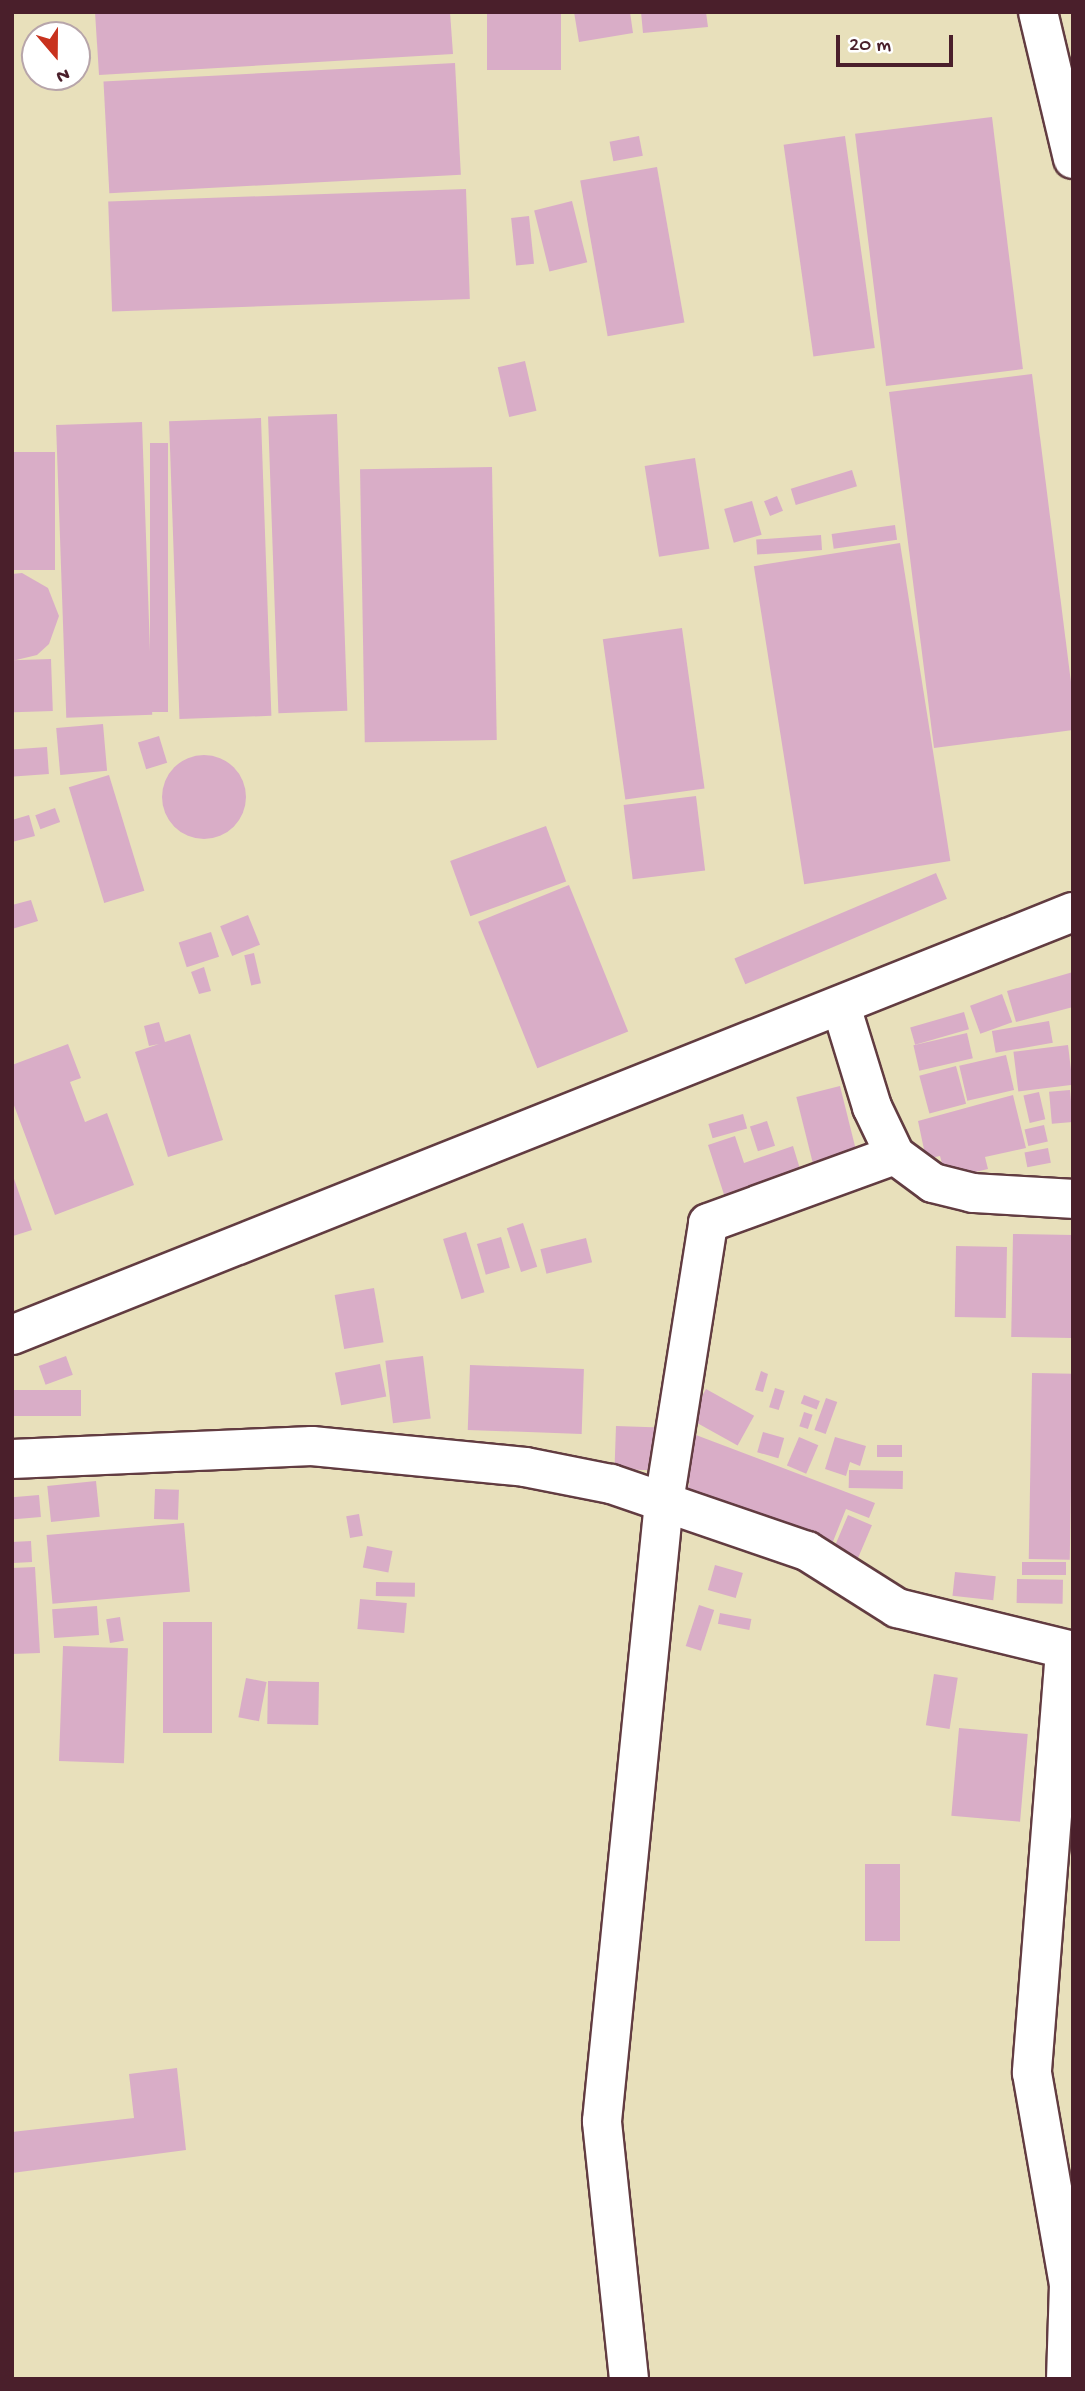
<!DOCTYPE html>
<style>
body{margin:0}
#map{position:relative;width:1085px;height:2391px;overflow:hidden;background:#e8e0bb;font-family:"Gochi Hand",sans-serif}
div>[style]{position:absolute}
.building>*{inset:0;background:#d9adc7;transform-origin:0 0}
.round{border-radius:50%}
.roads{filter:drop-shadow(2px 0 #623c41) drop-shadow(-2px 0 #623c41) drop-shadow(0 2px #623c41) drop-shadow(0 -2px #623c41)}
.minor>*{height:38px;margin:-19px;padding:0 19px;transform-origin:19px;border-radius:19px;background:#fff}
.tertiary>*{height:38px;margin:-19px;padding:0 19px;transform-origin:19px;border-radius:19px;background:#fff}
span{translate:-50% -50%;white-space:nowrap;text-align:center;line-height:1.15;-webkit-text-stroke:5px #fff;paint-order:stroke}
.frame{position:absolute;inset:0;border:14px solid #4a1f2b;pointer-events:none}
.north{position:absolute;left:21px;top:21px;width:70px;height:70px;box-sizing:border-box;background:#fff;border:2px solid #b7a5aa;border-radius:50%;rotate:160deg;font-size:19px;font-weight:700;line-height:28px;text-align:center;color:#4a1f2b}
.north::after{content:'';display:block;margin:auto;width:24px;height:32px;background:#c8321e;clip-path:polygon(50% 0,100% 100%,50% 72%,0 100%)}
.scale{position:absolute;left:836px;top:35px;width:117px;height:32px;box-sizing:border-box;border:4px solid #4a1f2b;border-top:0;padding-left:9px;font-size:21px;line-height:24px;white-space:nowrap;color:#4a1f2b;-webkit-text-stroke:5px #fff;paint-order:stroke}
</style>
<div id="map">
<div class="building">
<div style="clip-path:polygon(95px 12px,450px 12px,453px 54px,99px 75px)"></div>
<div style="left:487px;top:12px;width:74px;height:58px"></div>
<div style="clip-path:polygon(574px 12px,630px 12px,633px 33px,579px 42px)"></div>
<div style="clip-path:polygon(641px 12px,706px 12px,708px 27px,643px 33px)"></div>
<div style="left:455px;top:63px;width:112px;height:352px;rotate:87deg"></div>
<div style="left:992px;top:117px;width:254px;height:138px;rotate:83deg"></div>
<div style="left:639px;top:136px;width:20px;height:30px;rotate:79deg"></div>
<div style="left:845px;top:136px;width:214px;height:62px;rotate:82deg"></div>
<div style="left:657px;top:167px;width:158px;height:78px;rotate:80deg"></div>
<div style="left:466px;top:189px;width:110px;height:358px;rotate:88deg"></div>
<div style="left:572px;top:201px;width:63px;height:39px;rotate:76deg"></div>
<div style="left:529px;top:216px;width:48px;height:18px;rotate:84deg"></div>
<div style="left:525px;top:361px;width:51px;height:28px;rotate:77deg"></div>
<div style="clip-path:polygon(1032px 374px,1073px 698px,1073px 730px,934px 748px,889px 392px)"></div>
<div style="left:337px;top:414px;width:297px;height:69px;rotate:88deg"></div>
<div style="left:261px;top:418px;width:298px;height:92px;rotate:88deg"></div>
<div style="left:142px;top:422px;width:293px;height:86px;rotate:88deg"></div>
<div style="left:150px;top:443px;width:18px;height:269px"></div>
<div style="left:55px;top:452px;width:118px;height:43px;rotate:90deg"></div>
<div style="left:695px;top:458px;width:92px;height:51px;rotate:81deg"></div>
<div style="left:492px;top:467px;width:273px;height:132px;rotate:89deg"></div>
<div style="left:852px;top:470px;width:17px;height:64px;rotate:73deg"></div>
<div style="left:777px;top:496px;width:16px;height:14px;rotate:68deg"></div>
<div style="left:752px;top:501px;width:35px;height:29px;rotate:74deg"></div>
<div style="left:895px;top:525px;width:15px;height:64px;rotate:82deg"></div>
<div style="left:821px;top:535px;width:15px;height:65px;rotate:86deg"></div>
<div style="left:900px;top:543px;width:322px;height:148px;rotate:81deg"></div>
<div style="clip-path:polygon(22px 573px,48px 588px,59px 616px,49px 644px,37px 655px,12px 661px,12px 574px)"></div>
<div style="left:682px;top:628px;width:162px;height:80px;rotate:82deg"></div>
<div style="left:51px;top:659px;width:52px;height:39px;rotate:88deg"></div>
<div style="left:103px;top:724px;width:47px;height:47px;rotate:85deg"></div>
<div style="left:159px;top:736px;width:28px;height:22px;rotate:73deg"></div>
<div style="left:47px;top:747px;width:27px;height:35px;rotate:86deg"></div>
<div class="round" style="left:162px;top:755px;width:84px;height:84px"></div>
<div style="left:109px;top:775px;width:121px;height:42px;rotate:73deg"></div>
<div style="left:696px;top:796px;width:75px;height:73px;rotate:83deg"></div>
<div style="left:55px;top:808px;width:15px;height:21px;rotate:70deg"></div>
<div style="clip-path:polygon(29px 815px,35px 836px,12px 842px,12px 820px)"></div>
<div style="left:546px;top:826px;width:59px;height:102px;rotate:70deg"></div>
<div style="left:936px;top:873px;width:28px;height:219px;rotate:67deg"></div>
<div style="left:569px;top:885px;width:158px;height:98px;rotate:68deg"></div>
<div style="clip-path:polygon(31px 900px,38px 921px,12px 929px,12px 905px)"></div>
<div style="left:248px;top:915px;width:32px;height:30px;rotate:68deg"></div>
<div style="left:211px;top:932px;width:26px;height:34px;rotate:72deg"></div>
<div style="left:254px;top:953px;width:31px;height:10px;rotate:77deg"></div>
<div style="clip-path:polygon(204px 967px,211px 991px,199px 994px,191px 972px)"></div>
<div style="clip-path:polygon(1073px 972px,1073px 1007px,1016px 1022px,1007px 991px)"></div>
<div style="left:1002px;top:994px;width:30px;height:34px;rotate:70deg"></div>
<div style="left:964px;top:1012px;width:18px;height:56px;rotate:74deg"></div>
<div style="left:1049px;top:1021px;width:22px;height:58px;rotate:80deg"></div>
<div style="clip-path:polygon(159px 1022px,165px 1042px,190px 1034px,223px 1140px,168px 1157px,135px 1052px,159px 1044px,149px 1046px,144px 1026px)"></div>
<div style="left:967px;top:1033px;width:26px;height:55px;rotate:77deg"></div>
<div style="clip-path:polygon(68px 1044px,81px 1078px,70px 1082px,85px 1122px,107px 1113px,134px 1185px,55px 1215px,12px 1100px,12px 1065px)"></div>
<div style="left:1068px;top:1045px;width:40px;height:55px;rotate:83deg"></div>
<div style="left:1006px;top:1055px;width:36px;height:48px;rotate:77deg"></div>
<div style="left:956px;top:1066px;width:39px;height:38px;rotate:75deg"></div>
<div style="left:840px;top:1086px;width:68px;height:45px;rotate:76deg"></div>
<div style="left:1070px;top:1090px;width:32px;height:21px;rotate:85deg"></div>
<div style="left:1039px;top:1092px;width:28px;height:16px;rotate:77deg"></div>
<div style="clip-path:polygon(1013px 1095px,1026px 1148px,985px 1157px,988px 1169px,946px 1179px,940px 1156px,926px 1159px,918px 1121px)"></div>
<div style="left:743px;top:1114px;width:15px;height:36px;rotate:74deg"></div>
<div style="left:767px;top:1121px;width:26px;height:18px;rotate:72deg"></div>
<div style="left:1044px;top:1125px;width:17px;height:20px;rotate:77deg"></div>
<div style="clip-path:polygon(735px 1136px,744px 1163px,793px 1146px,804px 1182px,728px 1207px,708px 1145px)"></div>
<div style="left:1048px;top:1148px;width:15px;height:24px;rotate:79deg"></div>
<div style="clip-path:polygon(13px 1176px,32px 1230px,13px 1236px,12px 1234px)"></div>
<div style="left:523px;top:1223px;width:46px;height:17px;rotate:72deg"></div>
<div style="left:466px;top:1232px;width:63px;height:24px;rotate:73deg"></div>
<div style="left:1013px;top:1234px;width:60px;height:103px;rotate:1deg"></div>
<div style="left:501px;top:1237px;width:32px;height:25px;rotate:74deg"></div>
<div style="left:586px;top:1238px;width:25px;height:47px;rotate:76deg"></div>
<div style="left:956px;top:1246px;width:51px;height:71px;rotate:1deg"></div>
<div style="left:374px;top:1288px;width:55px;height:40px;rotate:80deg"></div>
<div style="left:66px;top:1356px;width:20px;height:29px;rotate:70deg"></div>
<div style="left:423px;top:1356px;width:63px;height:38px;rotate:83deg"></div>
<div style="left:380px;top:1364px;width:33px;height:46px;rotate:79deg"></div>
<div style="left:470px;top:1365px;width:114px;height:65px;rotate:2deg"></div>
<div style="clip-path:polygon(761px 1371px,768px 1374px,763px 1392px,755px 1390px)"></div>
<div style="left:1032px;top:1373px;width:41px;height:186px;rotate:1deg"></div>
<div style="left:775px;top:1388px;width:10px;height:20px;rotate:17deg"></div>
<div style="left:706px;top:1389px;width:55px;height:34px;rotate:29deg"></div>
<div style="left:81px;top:1390px;width:26px;height:69px;rotate:90deg"></div>
<div style="left:804px;top:1395px;width:17px;height:9px;rotate:21deg"></div>
<div style="left:826px;top:1398px;width:12px;height:34px;rotate:20deg"></div>
<div style="left:804px;top:1412px;width:9px;height:15px;rotate:18deg"></div>
<div style="left:616px;top:1426px;width:51px;height:43px;rotate:2deg"></div>
<div style="clip-path:polygon(688px 1432px,875px 1503px,869px 1518px,846px 1509px,832px 1544px,687px 1489px,690px 1483px,671px 1476px)"></div>
<div style="left:763px;top:1432px;width:22px;height:21px;rotate:16deg"></div>
<div style="left:799px;top:1437px;width:21px;height:31px;rotate:23deg"></div>
<div style="clip-path:polygon(835px 1437px,866px 1446px,860px 1466px,850px 1462px,846px 1476px,825px 1469px)"></div>
<div style="left:877px;top:1445px;width:25px;height:12px"></div>
<div style="left:849px;top:1470px;width:54px;height:18px;rotate:1deg"></div>
<div style="left:96px;top:1481px;width:36px;height:49px;rotate:84deg"></div>
<div style="left:155px;top:1489px;width:24px;height:30px;rotate:2deg"></div>
<div style="left:39px;top:1495px;width:22px;height:27px;rotate:85deg"></div>
<div style="left:359px;top:1514px;width:22px;height:13px;rotate:80deg"></div>
<div style="left:848px;top:1515px;width:26px;height:38px;rotate:23deg"></div>
<div style="left:184px;top:1523px;width:69px;height:138px;rotate:85deg"></div>
<div style="left:31px;top:1541px;width:21px;height:19px;rotate:87deg"></div>
<div style="left:367px;top:1546px;width:26px;height:22px;rotate:11deg"></div>
<div style="left:1066px;top:1562px;width:13px;height:44px;rotate:90deg"></div>
<div style="left:715px;top:1565px;width:29px;height:26px;rotate:16deg"></div>
<div style="clip-path:polygon(35px 1567px,40px 1653px,12px 1654px,12px 1568px)"></div>
<div style="left:955px;top:1572px;width:41px;height:24px;rotate:6deg"></div>
<div style="left:1017px;top:1579px;width:46px;height:24px;rotate:1deg"></div>
<div style="left:376px;top:1582px;width:39px;height:14px;rotate:1deg"></div>
<div style="left:360px;top:1599px;width:47px;height:30px;rotate:5deg"></div>
<div style="left:699px;top:1605px;width:16px;height:43px;rotate:18deg"></div>
<div style="left:97px;top:1606px;width:29px;height:45px;rotate:86deg"></div>
<div style="left:720px;top:1613px;width:32px;height:11px;rotate:11deg"></div>
<div style="left:120px;top:1617px;width:24px;height:14px;rotate:81deg"></div>
<div style="left:163px;top:1622px;width:49px;height:111px"></div>
<div style="left:63px;top:1646px;width:65px;height:115px;rotate:2deg"></div>
<div style="left:934px;top:1674px;width:24px;height:52px;rotate:9deg"></div>
<div style="left:246px;top:1678px;width:21px;height:40px;rotate:11deg"></div>
<div style="left:268px;top:1681px;width:51px;height:43px;rotate:1deg"></div>
<div style="left:959px;top:1728px;width:69px;height:88px;rotate:5deg"></div>
<div style="left:865px;top:1864px;width:35px;height:77px"></div>
<div style="clip-path:polygon(177px 2068px,186px 2150px,12px 2173px,12px 2132px,134px 2118px,129px 2074px)"></div>
</div>
<div class="roads">
<div class="minor">
<div style="left:1038px;top:12px;width:151px;rotate:76.6deg"></div>
<div style="left:841px;top:1006px;width:106px;rotate:72.9deg"></div>
<div style="left:872px;top:1107px;width:53px;rotate:64.4deg"></div>
<div style="left:895px;top:1155px;width:47px;rotate:36.4deg"></div>
<div style="left:933px;top:1183px;width:41px;rotate:14deg"></div>
<div style="left:973px;top:1193px;width:100px;rotate:3.4deg"></div>
<div style="left:12px;top:1459px;width:300px;rotate:-2.5deg"></div>
<div style="left:312px;top:1446px;width:214px;rotate:5.6deg"></div>
<div style="left:525px;top:1467px;width:88px;rotate:11.2deg"></div>
<div style="left:611px;top:1484px;width:207px;rotate:18.9deg"></div>
<div style="left:807px;top:1551px;width:107px;rotate:32.3deg"></div>
<div style="left:897px;top:1608px;width:181px;rotate:13.7deg"></div>
<div style="left:1065px;top:1651px;width:423px;rotate:94.5deg"></div>
<div style="left:1032px;top:2073px;width:214px;rotate:80.1deg"></div>
<div style="left:1069px;top:2284px;width:95px;rotate:91.8deg"></div>
<div style="left:629px;top:2379px;width:259px;rotate:-96deg"></div>
<div style="left:602px;top:2121px;width:622px;rotate:-84.28deg"></div>
<div style="left:664px;top:1502px;width:282px;rotate:-81deg"></div>
<div style="left:708px;top:1223px;width:199px;rotate:-20deg"></div>
</div>
<div class="tertiary">
<div style="left:12px;top:1335px;width:1142px;rotate:-21.74deg"></div>
</div>
</div>
<div class="frame"></div>
<div class="north">N</div>
<div class="scale">20 m</div>
</div>
